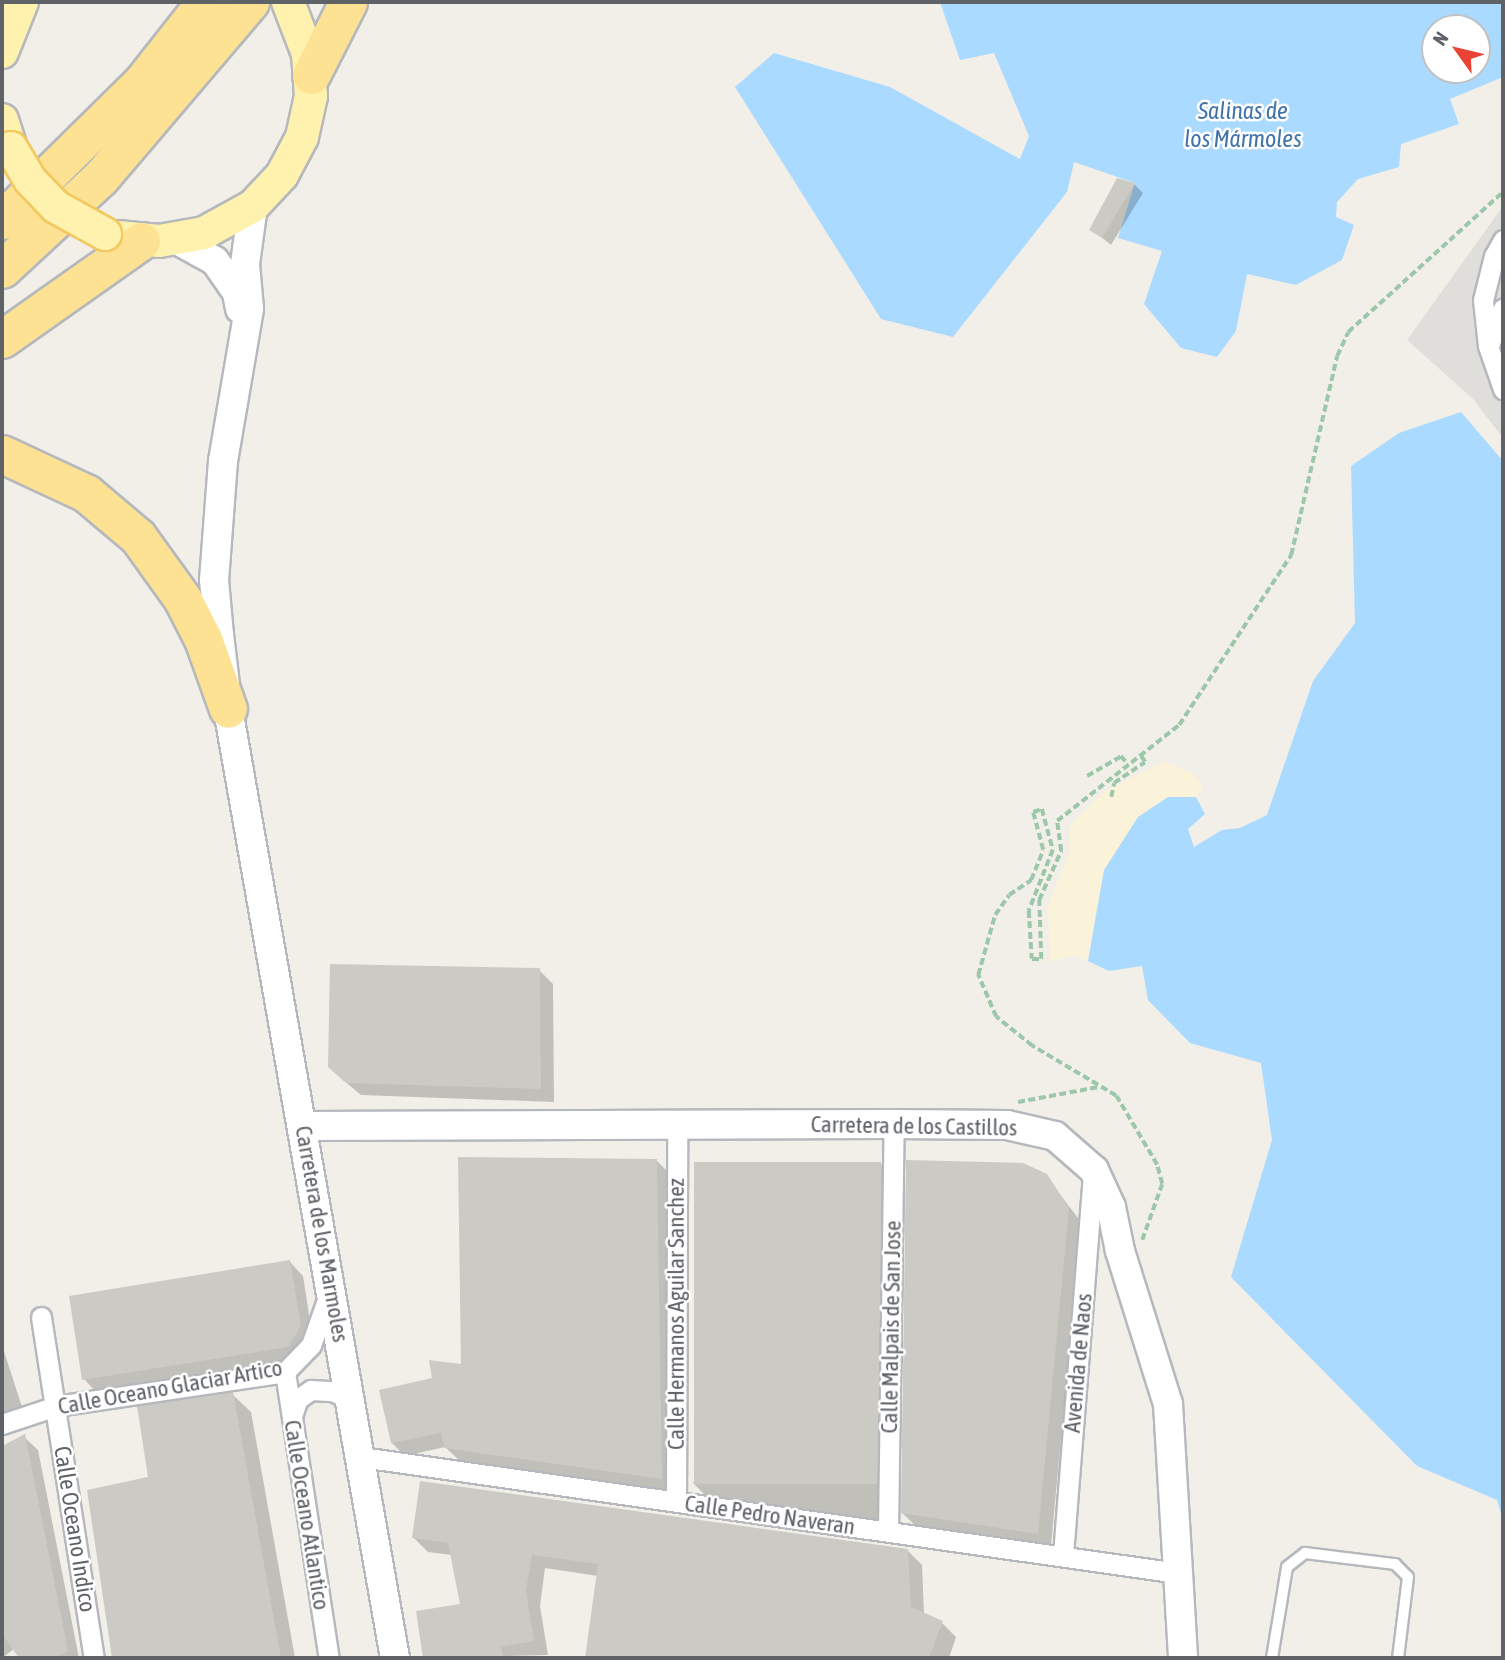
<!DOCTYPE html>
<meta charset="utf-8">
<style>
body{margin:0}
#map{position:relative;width:1505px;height:1660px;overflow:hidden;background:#f1efe8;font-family:"Asap Condensed",sans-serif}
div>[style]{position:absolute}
.industrial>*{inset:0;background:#e0deda}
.sand>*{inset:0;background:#fbf3d9}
.water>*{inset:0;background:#aadaff}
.shadow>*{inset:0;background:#0003}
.building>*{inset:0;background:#cccac5;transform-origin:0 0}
.path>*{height:3.5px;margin-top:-1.75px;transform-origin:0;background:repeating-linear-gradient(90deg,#9cc7a9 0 7px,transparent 0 10.5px)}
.roads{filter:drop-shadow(2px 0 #b5b8bc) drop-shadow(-2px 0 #b5b8bc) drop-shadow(0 2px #b5b8bc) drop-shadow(0 -2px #b5b8bc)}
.service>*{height:10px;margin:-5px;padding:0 5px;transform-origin:5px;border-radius:5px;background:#fff}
.minor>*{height:19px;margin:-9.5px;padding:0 9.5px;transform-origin:9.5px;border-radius:9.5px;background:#fff}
.secondary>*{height:28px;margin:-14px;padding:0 14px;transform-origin:14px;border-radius:14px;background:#fff}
.primary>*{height:32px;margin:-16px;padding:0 16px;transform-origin:16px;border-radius:16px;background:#fff2af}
.motorway>*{height:37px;margin:-18.5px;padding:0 18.5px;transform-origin:18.5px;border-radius:18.5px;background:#fde293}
.bridges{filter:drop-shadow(2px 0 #f2c960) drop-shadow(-2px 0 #f2c960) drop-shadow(0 2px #f2c960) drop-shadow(0 -2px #f2c960)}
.primary-bridge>*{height:32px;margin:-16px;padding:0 16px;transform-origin:16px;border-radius:16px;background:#fff2af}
span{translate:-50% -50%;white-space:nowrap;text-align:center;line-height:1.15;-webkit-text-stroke:5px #fff;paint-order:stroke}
.street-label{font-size:23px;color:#5f6368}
.water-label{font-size:24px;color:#4174aa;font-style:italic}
.frame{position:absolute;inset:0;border:4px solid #5f6368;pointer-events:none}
.north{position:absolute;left:1421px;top:14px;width:70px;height:70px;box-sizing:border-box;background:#fff;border:2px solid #bfc1c3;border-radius:50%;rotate:304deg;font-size:19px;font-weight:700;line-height:28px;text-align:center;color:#5f6368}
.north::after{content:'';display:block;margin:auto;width:24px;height:32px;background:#ea4335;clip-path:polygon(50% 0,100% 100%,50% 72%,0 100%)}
</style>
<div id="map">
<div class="industrial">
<div style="clip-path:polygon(1503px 206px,1503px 438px,1473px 399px,1407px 340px)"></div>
</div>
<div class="sand">
<div style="clip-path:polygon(1164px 761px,1195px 775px,1203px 786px,1196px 797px,1167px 797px,1096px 910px,1088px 961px,1076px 955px,1050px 962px,1048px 905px,1070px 852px,1070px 825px,1104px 792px)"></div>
</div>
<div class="water">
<div style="clip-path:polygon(evenodd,940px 2px,1503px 2px,1503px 77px,1450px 99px,1459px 124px,1401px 144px,1399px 167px,1358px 179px,1337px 202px,1336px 217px,1354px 225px,1342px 260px,1296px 285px,1247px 274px,1236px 331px,1217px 357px,1181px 348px,1144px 304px,1162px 251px,1118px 238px,1135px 183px,1074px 162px,1067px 192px,953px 337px,881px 319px,735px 87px,774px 53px,890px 87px,1020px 159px,1029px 136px,994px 53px,960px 60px,940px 2px,1435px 28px,1477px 28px,1477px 70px,1435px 70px,1435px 28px)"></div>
<div style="clip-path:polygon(1461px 412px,1503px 461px,1503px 1520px,1497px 1500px,1417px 1466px,1231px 1277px,1272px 1140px,1261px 1063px,1190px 1043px,1148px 1000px,1142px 966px,1109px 971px,1088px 961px,1104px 870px,1138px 817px,1168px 797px,1196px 797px,1205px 814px,1188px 829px,1194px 847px,1222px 830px,1240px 828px,1267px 815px,1313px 681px,1355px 623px,1351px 466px,1399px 433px)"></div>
</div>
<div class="shadow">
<div style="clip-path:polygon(1118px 180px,1134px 184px,1143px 193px,1111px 245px,1091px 229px)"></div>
<div style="clip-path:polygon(539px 970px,553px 984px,554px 1102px,361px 1095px,343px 1080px)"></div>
<div style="clip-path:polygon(657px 1161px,670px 1174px,674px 1491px,459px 1460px,445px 1447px,405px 1456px,392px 1443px,434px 1380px,463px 1366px)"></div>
<div style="clip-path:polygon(880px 1163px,894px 1177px,888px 1523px,707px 1497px,693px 1483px)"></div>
<div style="clip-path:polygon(1046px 1176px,1081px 1222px,1051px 1546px,916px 1526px,902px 1513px)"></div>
<div style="clip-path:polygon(290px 1262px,303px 1276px,313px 1340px,302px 1360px,97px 1393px,84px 1379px)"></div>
<div style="clip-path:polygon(2px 1345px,22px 1407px,2px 1417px)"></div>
<div style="clip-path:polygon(232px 1394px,251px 1412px,295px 1658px,114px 1658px,89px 1491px,150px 1478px)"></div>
<div style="clip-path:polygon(24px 1437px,38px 1450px,79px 1658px,21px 1658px,14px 1649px,2px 1658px,2px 1448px)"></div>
<div style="clip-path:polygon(414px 1538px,907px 1550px,922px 1565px,924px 1615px,942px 1623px,956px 1637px,949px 1658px,586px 1658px,598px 1576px,545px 1568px,540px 1606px,548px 1655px,425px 1658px,418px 1613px,462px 1606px,452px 1555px,428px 1552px)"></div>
</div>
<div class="building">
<div style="clip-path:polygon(1117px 178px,1135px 183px,1102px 238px,1089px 230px)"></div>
<div style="clip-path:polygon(330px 964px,540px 968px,541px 1089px,346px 1083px,328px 1067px)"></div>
<div style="clip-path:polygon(458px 1157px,657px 1159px,662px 1479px,444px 1448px,441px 1433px,391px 1443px,379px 1390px,432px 1378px,429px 1360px,461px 1364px)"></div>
<div style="clip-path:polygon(906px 1160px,1023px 1163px,1047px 1174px,1069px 1208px,1038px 1534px,901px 1513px)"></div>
<div style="left:694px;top:1162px;width:187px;height:322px"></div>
<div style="clip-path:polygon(290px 1260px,301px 1326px,288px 1347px,82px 1380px,69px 1296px)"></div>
<div style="clip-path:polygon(233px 1392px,281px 1658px,112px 1658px,87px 1490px,148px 1477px,137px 1406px)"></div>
<div style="clip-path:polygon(25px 1434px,68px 1651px,54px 1658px,19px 1658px,2px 1634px,2px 1446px)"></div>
<div style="clip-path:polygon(420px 1481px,908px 1549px,911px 1607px,943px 1621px,929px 1658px,585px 1658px,598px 1564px,532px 1555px,526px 1591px,534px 1641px,501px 1647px,503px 1658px,423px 1658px,416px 1611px,460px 1604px,448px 1543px,412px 1538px)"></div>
</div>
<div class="path">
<div style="left:1087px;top:776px;width:39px;rotate:-30deg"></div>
<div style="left:1121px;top:756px;width:8px;rotate:50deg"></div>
<div style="left:1111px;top:797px;width:14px;rotate:-78deg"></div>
<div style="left:1114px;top:783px;width:37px;rotate:-34deg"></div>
<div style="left:1145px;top:762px;width:9px;rotate:-126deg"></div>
<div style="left:1018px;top:1102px;width:82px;rotate:-10.5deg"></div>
<div style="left:1142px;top:1240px;width:59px;rotate:-70.3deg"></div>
<div style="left:1162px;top:1184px;width:20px;rotate:-105deg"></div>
<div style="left:1157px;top:1165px;width:80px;rotate:-120.7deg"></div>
<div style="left:1116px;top:1096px;width:98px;rotate:-149.2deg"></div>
<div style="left:1032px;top:1046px;width:46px;rotate:-141.1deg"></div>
<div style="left:996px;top:1017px;width:46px;rotate:-113.2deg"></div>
<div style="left:978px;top:975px;width:62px;rotate:-74.2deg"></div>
<div style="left:995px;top:915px;width:24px;rotate:-55deg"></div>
<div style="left:1009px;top:895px;width:27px;rotate:-34deg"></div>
<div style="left:1031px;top:880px;width:32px;rotate:-68deg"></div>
<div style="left:1043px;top:850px;width:39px;rotate:-105deg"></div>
<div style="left:1033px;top:812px;width:9px;rotate:-18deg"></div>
<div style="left:1042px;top:809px;width:42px;rotate:75deg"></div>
<div style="left:1053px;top:850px;width:66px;rotate:111.5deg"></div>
<div style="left:1029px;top:911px;width:48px;rotate:86.4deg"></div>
<div style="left:1032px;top:959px;width:9px"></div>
<div style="left:1041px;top:959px;width:59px;rotate:-91.9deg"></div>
<div style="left:1039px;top:900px;width:54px;rotate:-65.8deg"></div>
<div style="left:1061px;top:851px;width:30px;rotate:-98deg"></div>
<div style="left:1057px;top:821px;width:155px;rotate:-38.2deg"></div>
<div style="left:1179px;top:725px;width:204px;rotate:-56.6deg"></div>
<div style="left:1291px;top:555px;width:204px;rotate:-77deg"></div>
<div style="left:1337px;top:356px;width:26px;rotate:-65deg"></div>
<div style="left:1348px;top:332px;width:209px;rotate:-42.1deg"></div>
</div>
<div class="roads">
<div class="service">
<div style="left:1272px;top:1658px;width:92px;rotate:-80.6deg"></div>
<div style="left:1287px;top:1567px;width:23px;rotate:-38deg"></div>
<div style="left:1305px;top:1553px;width:91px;rotate:7deg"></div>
<div style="left:1395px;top:1564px;width:18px;rotate:45deg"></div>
<div style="left:1408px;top:1577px;width:82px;rotate:97deg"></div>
</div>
<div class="minor">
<div style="left:1503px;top:240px;width:18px;rotate:119deg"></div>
<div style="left:1494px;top:256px;width:45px;rotate:104deg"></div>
<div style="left:1483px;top:300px;width:46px;rotate:83.8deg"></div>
<div style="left:1488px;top:346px;width:46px;rotate:70.8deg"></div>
<div style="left:1489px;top:345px;width:39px;rotate:-69deg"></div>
<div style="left:41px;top:1317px;width:345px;rotate:81.2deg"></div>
<div style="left:285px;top:1372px;width:289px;rotate:81.3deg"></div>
<div style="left:292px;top:1416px;width:18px;rotate:-71deg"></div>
<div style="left:298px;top:1399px;width:16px;rotate:-35deg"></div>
<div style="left:311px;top:1390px;width:22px;rotate:3deg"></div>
<div style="left:333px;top:1391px;width:21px;rotate:28deg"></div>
<div style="left:2px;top:1424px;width:57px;rotate:-18.4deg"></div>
<div style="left:56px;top:1406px;width:232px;rotate:-8.4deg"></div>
<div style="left:285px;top:1372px;width:37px;rotate:-46deg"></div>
<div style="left:311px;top:1345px;width:51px;rotate:-70.5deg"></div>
<div style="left:361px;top:1457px;width:825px;rotate:8.08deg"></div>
<div style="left:676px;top:1501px;width:375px;rotate:-89.8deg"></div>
<div style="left:888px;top:1531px;width:407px;rotate:-89.2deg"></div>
<div style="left:1063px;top:1555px;width:384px;rotate:-85.5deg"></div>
</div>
<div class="secondary">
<div style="left:253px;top:206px;width:59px;rotate:97.9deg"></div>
<div style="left:245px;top:264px;width:45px;rotate:84.9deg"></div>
<div style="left:249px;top:309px;width:154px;rotate:99.7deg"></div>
<div style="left:223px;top:461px;width:119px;rotate:94.3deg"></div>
<div style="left:214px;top:580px;width:55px;rotate:84.8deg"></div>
<div style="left:219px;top:635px;width:75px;rotate:83.1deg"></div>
<div style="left:228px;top:709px;width:964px;rotate:80.02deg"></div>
<div style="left:177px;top:240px;width:43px;rotate:28.9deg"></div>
<div style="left:215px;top:261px;width:39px;rotate:55deg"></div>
<div style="left:237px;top:293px;width:16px;rotate:79deg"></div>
<div style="left:303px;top:1126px;width:591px;rotate:-0.19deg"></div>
<div style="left:894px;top:1124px;width:113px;rotate:0.5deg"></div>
<div style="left:1007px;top:1125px;width:49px;rotate:12.9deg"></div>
<div style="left:1055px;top:1136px;width:52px;rotate:41.1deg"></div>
<div style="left:1094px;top:1170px;width:41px;rotate:65.3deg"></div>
<div style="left:1111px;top:1207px;width:45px;rotate:78.4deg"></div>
<div style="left:1120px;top:1251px;width:160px;rotate:72.6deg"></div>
<div style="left:1168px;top:1404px;width:254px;rotate:86.6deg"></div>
</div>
<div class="primary">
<div style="left:2px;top:52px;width:54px;rotate:-68.2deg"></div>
<div style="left:2px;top:120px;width:29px;rotate:72deg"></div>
<div style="left:118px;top:237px;width:41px;rotate:5.6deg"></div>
<div style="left:159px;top:241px;width:46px;rotate:-10.1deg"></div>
<div style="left:204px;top:233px;width:56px;rotate:-28.9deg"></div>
<div style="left:253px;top:206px;width:42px;rotate:-46.9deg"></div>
<div style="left:282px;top:175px;width:43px;rotate:-62.2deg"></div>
<div style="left:302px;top:137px;width:42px;rotate:-77.6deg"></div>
<div style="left:311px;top:96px;width:42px;rotate:-94.1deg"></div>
<div style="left:308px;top:54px;width:56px;rotate:-111deg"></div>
</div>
<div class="motorway">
<div style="left:311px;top:75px;width:82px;rotate:-63.1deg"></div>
<div style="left:2px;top:220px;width:197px;rotate:-44.6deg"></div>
<div style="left:142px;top:82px;width:102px;rotate:-51.8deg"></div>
<div style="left:2px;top:269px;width:135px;rotate:-42.9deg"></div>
<div style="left:101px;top:177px;width:230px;rotate:-49.6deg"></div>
<div style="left:2px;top:339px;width:170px;rotate:-35.2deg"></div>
<div style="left:2px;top:454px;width:93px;rotate:24.9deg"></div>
<div style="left:86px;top:493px;width:68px;rotate:40.2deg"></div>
<div style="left:138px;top:537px;width:75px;rotate:54.2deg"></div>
<div style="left:182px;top:598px;width:46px;rotate:62.9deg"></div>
<div style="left:203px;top:639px;width:74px;rotate:70.3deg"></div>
</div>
</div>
<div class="bridges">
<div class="primary-bridge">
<div style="left:11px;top:148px;width:37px;rotate:59deg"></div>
<div style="left:30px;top:180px;width:37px;rotate:46deg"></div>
<div style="left:56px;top:207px;width:56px;rotate:28.9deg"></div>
</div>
</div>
<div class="street-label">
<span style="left:914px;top:1126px;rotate:1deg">Carretera de los Castillos</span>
<span style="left:322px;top:1234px;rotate:80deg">Carretera de los Marmoles</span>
<span style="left:676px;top:1314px;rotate:-90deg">Calle Hermanos Aguilar Sanchez</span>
<span style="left:891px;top:1327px;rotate:-89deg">Calle Malpais de San Jose</span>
<span style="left:1078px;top:1363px;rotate:-85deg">Avenida de Naos</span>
<span style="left:170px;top:1387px;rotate:-10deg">Calle Oceano Glaciar Artico</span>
<span style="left:307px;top:1515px;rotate:81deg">Calle Oceano Atlantico</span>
<span style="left:770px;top:1515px;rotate:8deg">Calle Pedro Naveran</span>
<span style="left:75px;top:1529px;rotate:81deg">Calle Oceano Indico</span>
</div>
<div class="water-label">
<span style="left:1243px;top:125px">Salinas de<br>los Mármoles</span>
</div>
<div class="frame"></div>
<div class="north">N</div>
</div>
